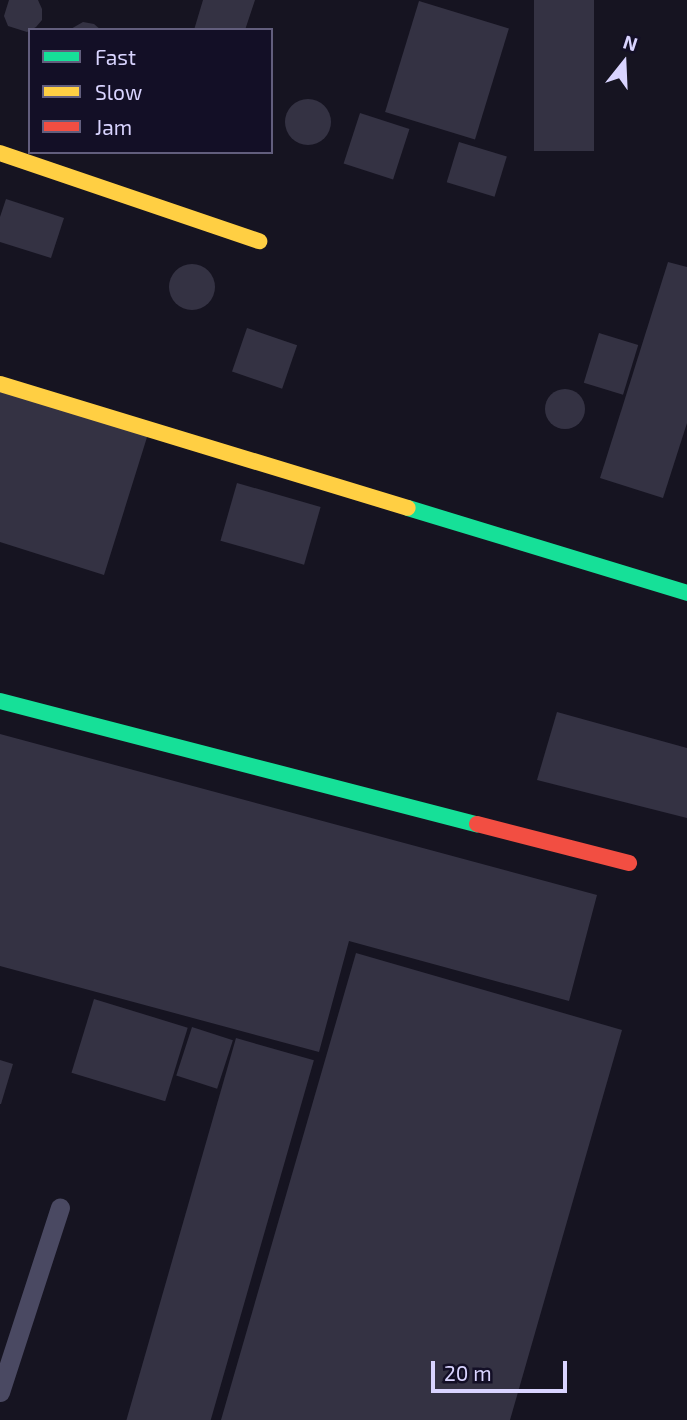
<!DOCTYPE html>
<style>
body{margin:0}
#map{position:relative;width:687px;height:1420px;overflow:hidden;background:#161421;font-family:"Exo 2",sans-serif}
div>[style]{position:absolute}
.building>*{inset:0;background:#343243;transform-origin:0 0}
.round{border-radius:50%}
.lane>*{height:19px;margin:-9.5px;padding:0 9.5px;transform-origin:9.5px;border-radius:9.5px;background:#4a4962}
.fast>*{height:16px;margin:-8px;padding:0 8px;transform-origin:8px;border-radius:8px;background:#16e098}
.slow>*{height:16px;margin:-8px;padding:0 8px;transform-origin:8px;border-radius:8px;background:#ffcf43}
.jam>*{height:16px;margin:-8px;padding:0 8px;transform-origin:8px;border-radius:8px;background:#f24e42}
span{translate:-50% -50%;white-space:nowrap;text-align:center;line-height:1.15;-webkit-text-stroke:7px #130f26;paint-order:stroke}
.legend{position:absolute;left:28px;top:28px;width:245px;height:126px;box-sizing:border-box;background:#130f26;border:2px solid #625e7d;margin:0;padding:9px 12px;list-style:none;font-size:21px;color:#d9d4ff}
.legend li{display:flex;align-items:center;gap:14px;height:35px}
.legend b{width:35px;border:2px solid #625e7d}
.north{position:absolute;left:589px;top:28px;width:70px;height:70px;-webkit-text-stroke:5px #130f26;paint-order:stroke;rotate:18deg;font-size:19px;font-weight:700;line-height:28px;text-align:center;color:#d9d4ff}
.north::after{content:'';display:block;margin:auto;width:24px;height:32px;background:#d9d4ff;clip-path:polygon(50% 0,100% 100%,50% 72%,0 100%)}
.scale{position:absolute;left:431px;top:1361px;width:136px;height:32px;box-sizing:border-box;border:4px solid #d9d4ff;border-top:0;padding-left:9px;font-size:21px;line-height:24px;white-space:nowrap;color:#d9d4ff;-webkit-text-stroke:5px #130f26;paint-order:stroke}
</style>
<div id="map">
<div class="building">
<div style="clip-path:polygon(9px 0,38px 0,42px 9px,42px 20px,36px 27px,27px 32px,8px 26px,4px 16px)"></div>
<div style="clip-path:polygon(203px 0,255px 0,245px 30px,194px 30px)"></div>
<div style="left:534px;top:0;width:60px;height:151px"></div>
<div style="left:419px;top:1px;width:94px;height:116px;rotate:17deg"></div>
<div style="clip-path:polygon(83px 22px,94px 24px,101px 30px,69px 30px)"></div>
<div class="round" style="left:285px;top:99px;width:46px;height:46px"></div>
<div style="left:360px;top:113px;width:52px;height:53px;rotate:18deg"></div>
<div style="left:459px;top:142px;width:50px;height:42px;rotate:17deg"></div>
<div style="clip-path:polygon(6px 199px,64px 218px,51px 258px,0 242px,0 217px)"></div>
<div style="clip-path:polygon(668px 262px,687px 267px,687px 423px,663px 498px,600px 478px)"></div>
<div class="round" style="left:169px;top:264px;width:46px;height:46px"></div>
<div style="left:247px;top:328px;width:53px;height:46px;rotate:19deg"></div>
<div style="left:599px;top:333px;width:41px;height:52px;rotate:17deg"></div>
<div style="clip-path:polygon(0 388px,148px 434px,104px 575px,0 542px)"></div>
<div class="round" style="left:545px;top:389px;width:40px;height:40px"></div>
<div style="left:237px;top:483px;width:87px;height:60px;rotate:16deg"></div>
<div style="clip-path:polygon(557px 712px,687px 748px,687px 818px,537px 780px)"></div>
<div style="clip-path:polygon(0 734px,597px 895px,569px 1001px,349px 941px,319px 1052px,0 966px)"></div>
<div style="clip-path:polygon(356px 953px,622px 1030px,510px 1420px,221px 1420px)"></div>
<div style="left:94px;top:999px;width:98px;height:77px;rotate:17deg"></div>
<div style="left:192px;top:1027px;width:43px;height:51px;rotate:18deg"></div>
<div style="left:236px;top:1038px;width:81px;height:398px;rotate:16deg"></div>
<div style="clip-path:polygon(0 1060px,13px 1064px,1px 1104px,0 1104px)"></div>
</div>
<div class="lane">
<div style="left:0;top:1392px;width:194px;rotate:-72deg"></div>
</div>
<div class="fast">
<div style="left:408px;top:508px;width:292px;rotate:16.9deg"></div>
<div style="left:0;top:701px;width:493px;rotate:14.5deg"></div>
</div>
<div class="slow">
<div style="left:0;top:153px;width:274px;rotate:18.8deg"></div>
<div style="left:0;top:384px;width:426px;rotate:16.9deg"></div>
</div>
<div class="jam">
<div style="left:477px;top:824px;width:157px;rotate:14.4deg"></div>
</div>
<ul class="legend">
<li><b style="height:9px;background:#16e098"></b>Fast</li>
<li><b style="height:9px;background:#ffcf43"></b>Slow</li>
<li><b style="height:9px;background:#f24e42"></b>Jam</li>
</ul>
<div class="north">N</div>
<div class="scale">20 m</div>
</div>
